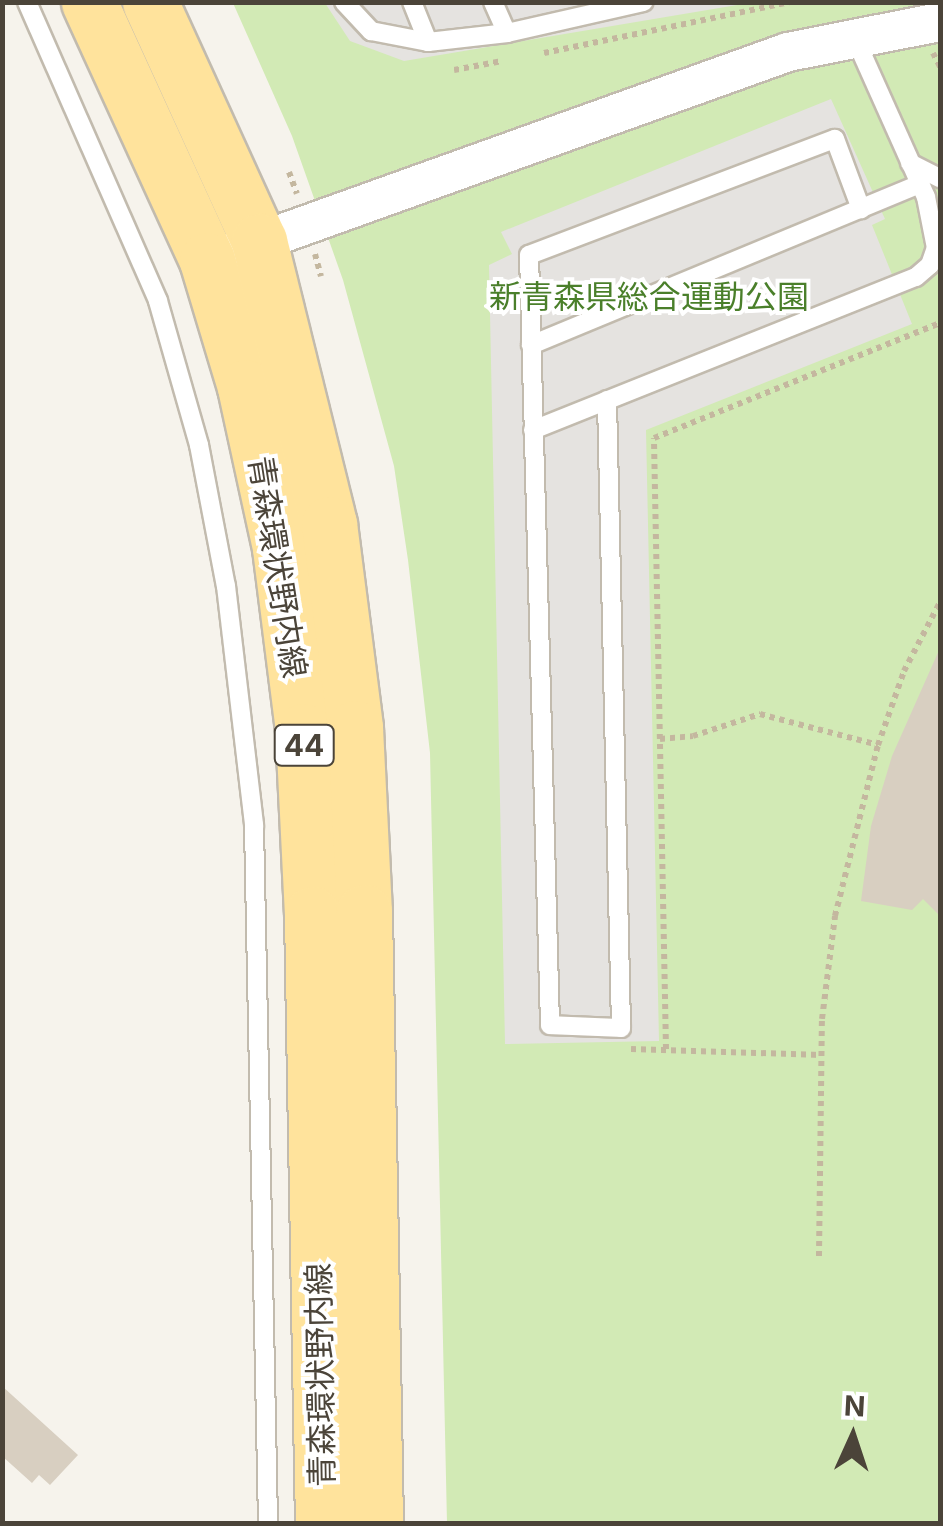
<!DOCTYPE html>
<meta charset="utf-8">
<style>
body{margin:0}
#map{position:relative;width:943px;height:1526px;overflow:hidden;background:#f6f3ec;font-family:Inter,"Noto Sans JP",sans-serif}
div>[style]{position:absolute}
.green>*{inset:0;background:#d2eab5}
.parking>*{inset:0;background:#e5e3e0}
.building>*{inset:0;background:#d8cfc1}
.path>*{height:6px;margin-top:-3px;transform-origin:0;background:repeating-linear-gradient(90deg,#c4b79f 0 5px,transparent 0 10px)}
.roads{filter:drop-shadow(2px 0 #c2bbae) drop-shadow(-2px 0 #c2bbae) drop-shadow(0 2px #c2bbae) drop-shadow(0 -2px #c2bbae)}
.service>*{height:18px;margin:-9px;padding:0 9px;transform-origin:9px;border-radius:9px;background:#fff}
.minor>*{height:38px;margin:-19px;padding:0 19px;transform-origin:19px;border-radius:19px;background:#fff}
.primary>*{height:55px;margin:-27.5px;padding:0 27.5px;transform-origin:27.5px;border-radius:27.5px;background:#ffe39c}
span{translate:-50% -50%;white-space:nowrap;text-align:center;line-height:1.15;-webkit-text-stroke:8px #fff;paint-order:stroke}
.shield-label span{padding:2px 8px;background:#fff;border:2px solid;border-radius:8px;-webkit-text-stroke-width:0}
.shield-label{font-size:30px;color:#4b4439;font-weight:700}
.park-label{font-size:32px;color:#4a7f2a}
.street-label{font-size:32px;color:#4b4439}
.frame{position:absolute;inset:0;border:5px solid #4b4439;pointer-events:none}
.north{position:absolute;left:803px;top:1386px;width:100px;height:100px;-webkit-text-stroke:8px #fff;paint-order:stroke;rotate:3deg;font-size:28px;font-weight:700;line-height:40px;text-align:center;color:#4b4439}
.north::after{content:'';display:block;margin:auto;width:35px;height:45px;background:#4b4439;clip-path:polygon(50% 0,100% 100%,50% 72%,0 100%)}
</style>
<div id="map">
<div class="green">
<div style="clip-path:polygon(233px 3px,940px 3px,940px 1523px,447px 1523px,430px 753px,408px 560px,394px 466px,343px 280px,292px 136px)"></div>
</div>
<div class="parking">
<div style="clip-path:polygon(325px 3px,749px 3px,404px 61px,350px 41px)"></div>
<div style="clip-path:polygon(831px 99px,885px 219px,872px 225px,912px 324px,646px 430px,659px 1041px,505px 1044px,489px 265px,512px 254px,501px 232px)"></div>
</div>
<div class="building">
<div style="clip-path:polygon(940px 648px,940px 916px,923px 899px,912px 910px,861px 901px,871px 826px,892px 756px)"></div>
<div style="clip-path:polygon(2px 1386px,78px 1455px,50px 1485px,39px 1475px,32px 1483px,2px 1456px)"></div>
</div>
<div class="path">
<div style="left:544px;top:53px;width:252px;rotate:-11.7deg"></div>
<div style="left:933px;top:53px;width:16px;rotate:63deg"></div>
<div style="left:454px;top:70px;width:49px;rotate:-10.6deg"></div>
<div style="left:289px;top:172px;width:23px;rotate:70deg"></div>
<div style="left:315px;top:254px;width:23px;rotate:75deg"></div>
<div style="left:660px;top:739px;width:33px;rotate:-5deg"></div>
<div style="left:693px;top:736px;width:71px;rotate:-18.2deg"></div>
<div style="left:760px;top:714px;width:122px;rotate:14.7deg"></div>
<div style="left:631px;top:1049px;width:190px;rotate:1.8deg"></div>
<div style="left:666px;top:1049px;width:611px;rotate:-91.13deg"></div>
<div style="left:654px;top:438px;width:308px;rotate:-21.9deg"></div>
<div style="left:819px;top:1256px;width:237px;rotate:-89.3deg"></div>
<div style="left:822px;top:1019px;width:104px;rotate:-82.8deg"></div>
<div style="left:835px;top:916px;width:176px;rotate:-75.9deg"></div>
<div style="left:878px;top:745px;width:78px;rotate:-70.6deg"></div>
<div style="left:904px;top:671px;width:78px;rotate:-62.4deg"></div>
</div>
<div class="roads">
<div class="service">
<div style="left:27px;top:2px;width:326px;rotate:66.3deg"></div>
<div style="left:158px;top:301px;width:150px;rotate:74.1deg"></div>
<div style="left:199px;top:445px;width:144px;rotate:79.2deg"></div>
<div style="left:226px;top:586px;width:241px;rotate:83.3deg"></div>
<div style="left:254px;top:825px;width:699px;rotate:88.85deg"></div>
<div style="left:344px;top:2px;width:40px;rotate:47deg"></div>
<div style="left:371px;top:31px;width:58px;rotate:10.9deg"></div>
<div style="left:428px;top:42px;width:80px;rotate:-6.5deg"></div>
<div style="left:507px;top:33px;width:140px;rotate:-12.8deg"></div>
<div style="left:412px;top:2px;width:43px;rotate:68.2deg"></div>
<div style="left:493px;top:2px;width:34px;rotate:66deg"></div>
<div style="left:910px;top:163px;width:34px;rotate:27deg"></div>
<div style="left:531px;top:345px;width:421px;rotate:-22.5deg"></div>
<div style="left:607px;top:400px;width:628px;rotate:88.72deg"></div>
<div style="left:621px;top:1028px;width:71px;rotate:-177.6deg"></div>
<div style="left:550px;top:1025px;width:770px;rotate:-91.56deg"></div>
<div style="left:529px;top:255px;width:327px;rotate:-20.8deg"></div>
<div style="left:835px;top:139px;width:75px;rotate:69.6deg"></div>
<div style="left:533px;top:430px;width:412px;rotate:-21.8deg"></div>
<div style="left:916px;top:277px;width:18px;rotate:-41deg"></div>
<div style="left:930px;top:265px;width:18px;rotate:-71deg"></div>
<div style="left:936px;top:248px;width:52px;rotate:-101.1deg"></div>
<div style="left:926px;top:197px;width:176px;rotate:-114.1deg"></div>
</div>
<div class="minor">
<div style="left:236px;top:250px;width:586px;rotate:-19.73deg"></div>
<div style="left:788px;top:52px;width:155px;rotate:-11.2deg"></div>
</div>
<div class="primary">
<div style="left:89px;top:2px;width:284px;rotate:65.4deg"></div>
<div style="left:207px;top:260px;width:133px;rotate:73.3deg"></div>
<div style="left:245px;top:387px;width:165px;rotate:77.7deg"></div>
<div style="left:280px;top:548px;width:184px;rotate:82.8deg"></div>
<div style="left:303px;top:731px;width:183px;rotate:87.2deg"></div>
<div style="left:312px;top:914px;width:610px;rotate:88.97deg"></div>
<div style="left:150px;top:2px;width:263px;rotate:65.5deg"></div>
<div style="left:259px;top:241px;width:292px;rotate:76.1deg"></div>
<div style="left:329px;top:524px;width:206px;rotate:82.7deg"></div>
<div style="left:355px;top:728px;width:184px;rotate:87.2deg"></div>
<div style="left:364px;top:912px;width:612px;rotate:88.97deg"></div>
</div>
</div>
<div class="shield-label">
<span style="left:304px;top:745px">44</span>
</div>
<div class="park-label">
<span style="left:649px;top:297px">新青森県総合運動公園</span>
</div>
<div class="street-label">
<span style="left:277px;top:567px;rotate:81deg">青森環状野内線</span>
<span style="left:321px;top:1375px;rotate:-91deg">青森環状野内線</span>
</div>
<div class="frame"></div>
<div class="north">N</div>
</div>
